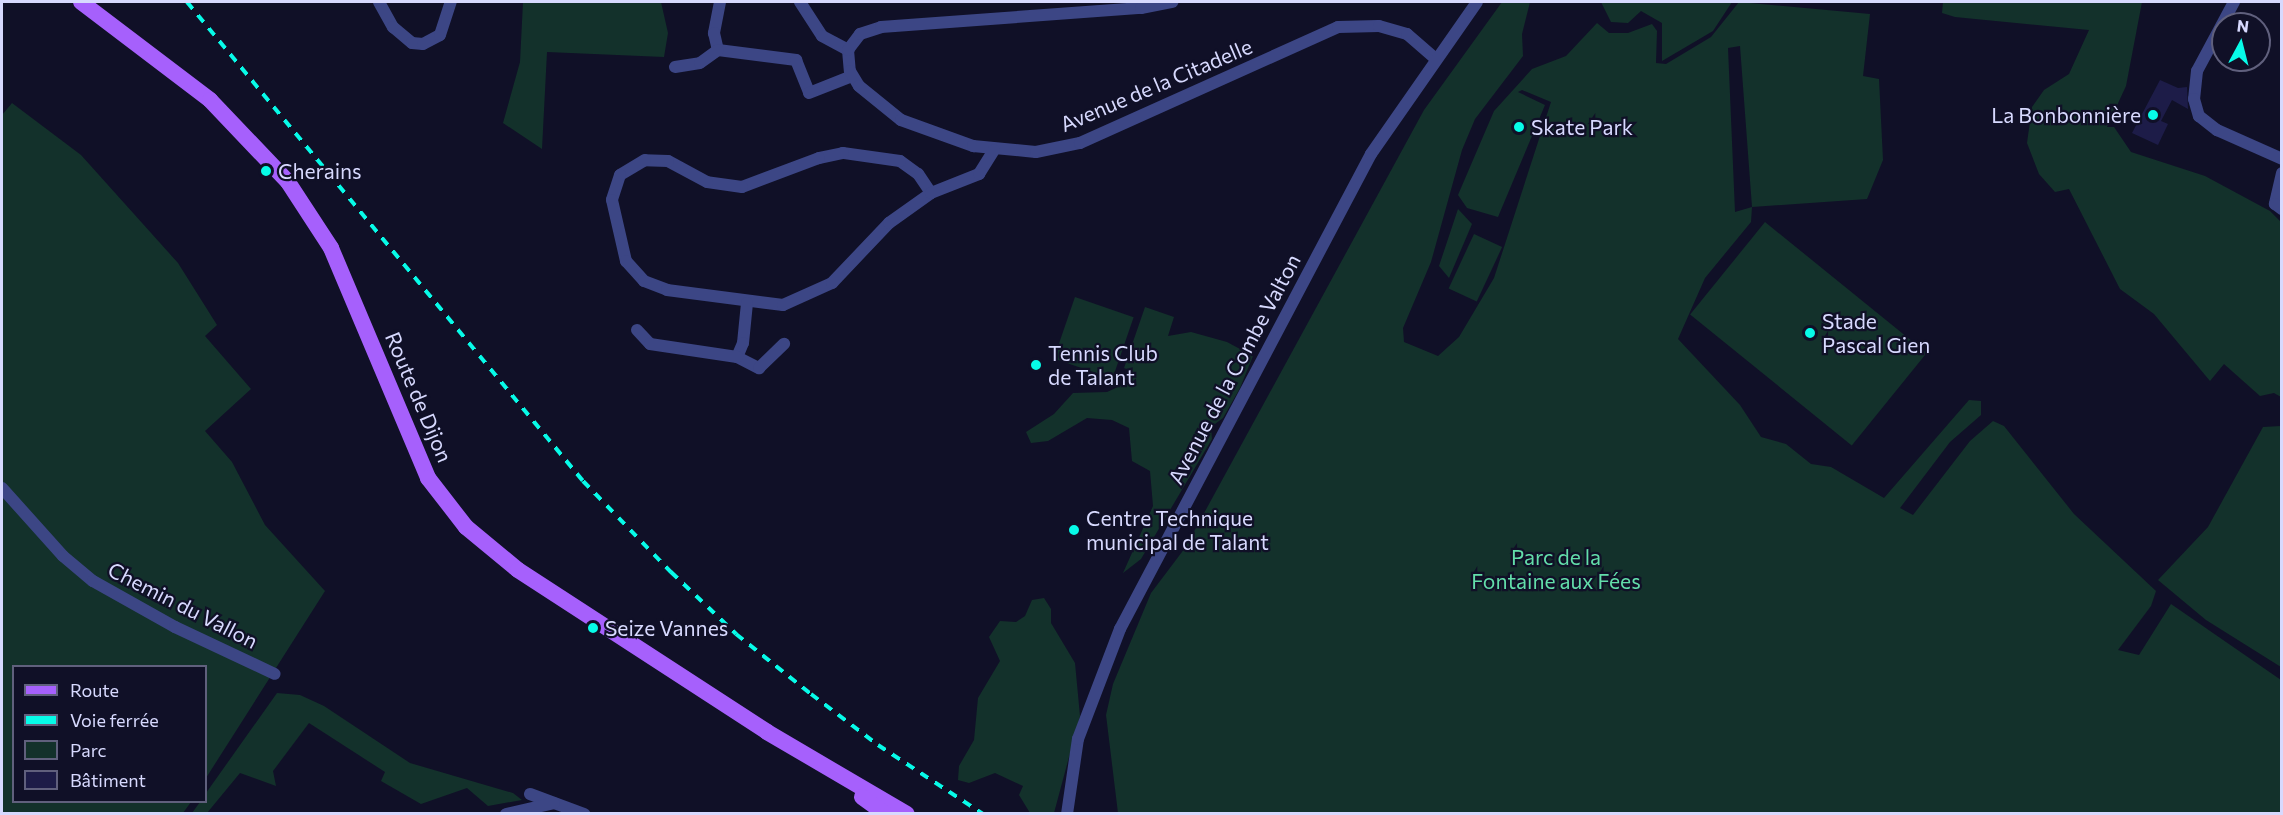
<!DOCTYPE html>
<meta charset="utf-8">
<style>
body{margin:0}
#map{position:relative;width:2283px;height:815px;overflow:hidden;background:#101027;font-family:Commissioner,sans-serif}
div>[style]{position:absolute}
.green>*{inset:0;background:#13312b;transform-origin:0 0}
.building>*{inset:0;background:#1d1c48}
.minor>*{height:12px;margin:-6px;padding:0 6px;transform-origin:6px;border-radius:6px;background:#3c4685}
.primary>*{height:16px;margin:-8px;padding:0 8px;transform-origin:8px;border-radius:8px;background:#a660fc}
.rail>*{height:4px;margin-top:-2px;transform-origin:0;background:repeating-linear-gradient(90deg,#07fbe8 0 9px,transparent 0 17px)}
.dots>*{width:16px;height:16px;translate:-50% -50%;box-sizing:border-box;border:3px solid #101027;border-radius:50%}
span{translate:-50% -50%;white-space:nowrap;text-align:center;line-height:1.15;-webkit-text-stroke:4.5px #101027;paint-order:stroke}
.street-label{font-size:21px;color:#d7d9fe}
.poi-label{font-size:21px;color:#d7d9fe}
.right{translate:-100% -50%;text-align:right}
.left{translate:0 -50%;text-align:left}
.park-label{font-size:21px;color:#63deaa}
.frame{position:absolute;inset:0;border:3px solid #d7d9fe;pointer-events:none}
.legend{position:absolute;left:12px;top:665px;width:195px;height:138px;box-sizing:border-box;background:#101027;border:2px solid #60607d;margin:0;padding:8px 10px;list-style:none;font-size:18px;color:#d7d9fe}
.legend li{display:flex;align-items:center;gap:12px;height:30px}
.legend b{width:30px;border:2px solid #60607d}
.north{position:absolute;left:2211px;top:12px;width:60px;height:60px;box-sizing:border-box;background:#101027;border:2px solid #60607d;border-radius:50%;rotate:7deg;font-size:16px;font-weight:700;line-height:24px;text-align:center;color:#d7d9fe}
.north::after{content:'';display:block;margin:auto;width:21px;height:27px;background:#07fbe8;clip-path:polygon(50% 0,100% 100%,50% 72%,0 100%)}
</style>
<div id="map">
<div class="green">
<div style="clip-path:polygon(523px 2px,661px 2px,668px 33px,664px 57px,547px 52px,542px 149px,503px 123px,520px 62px)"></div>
<div style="clip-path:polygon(evenodd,1502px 2px,1530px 2px,1522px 34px,1523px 56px,1475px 119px,1462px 150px,1431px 262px,1403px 328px,1404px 342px,1438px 356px,1459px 337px,1494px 278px,1551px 102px,1522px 90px,1518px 92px,1545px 105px,1498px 217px,1467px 208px,1458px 195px,1494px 111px,1532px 69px,1566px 56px,1597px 23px,1609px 33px,1628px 33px,1652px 24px,1657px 31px,1656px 63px,1666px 64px,1711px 37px,1739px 2px,1870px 14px,1863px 76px,1879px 79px,1883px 160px,1867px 199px,1752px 207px,1751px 222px,1705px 278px,1678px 339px,1740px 405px,1761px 437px,1786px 444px,1811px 464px,1831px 467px,1884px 498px,1969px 400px,1981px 401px,1981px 415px,1950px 442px,1900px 508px,1913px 515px,1970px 441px,1993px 421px,2004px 426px,2074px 514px,2156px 591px,2151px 606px,2118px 650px,2139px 655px,2171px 604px,2281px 680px,2281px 813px,1118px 813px,1106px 715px,1113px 684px,1151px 593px,1185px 548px,1424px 110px,1502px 2px,1740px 46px,1752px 207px,1735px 212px,1728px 48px,1740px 46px)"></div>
<div style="clip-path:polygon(1601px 2px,1732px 2px,1713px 31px,1662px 61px,1662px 23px,1641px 11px,1628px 23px,1611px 22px)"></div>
<div style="clip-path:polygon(1943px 2px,2142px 2px,2126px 86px,2107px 127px,2114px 127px,2131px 152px,2205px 176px,2270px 211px,2281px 222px,2281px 397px,2274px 393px,2260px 396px,2224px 364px,2210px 381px,2154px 314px,2120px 289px,2069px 189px,2055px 192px,2039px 174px,2027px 143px,2032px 107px,2044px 90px,2069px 74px,2089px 30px,1955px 17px,1942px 13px)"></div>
<div style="clip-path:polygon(12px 103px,81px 155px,178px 263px,217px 325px,205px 336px,251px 389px,205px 431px,232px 462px,265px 525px,325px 591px,206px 778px,206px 666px,14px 666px,14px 802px,191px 802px,183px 813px,2px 813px,2px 115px)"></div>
<div style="clip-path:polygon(1458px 209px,1472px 224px,1449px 278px,1439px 266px)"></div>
<div style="left:1765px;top:222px;width:208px;height:119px;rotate:39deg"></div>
<div style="left:1474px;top:234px;width:31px;height:60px;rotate:25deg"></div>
<div style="left:1075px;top:297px;width:62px;height:65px;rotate:19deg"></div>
<div style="clip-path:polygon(1145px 307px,1174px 317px,1168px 336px,1191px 332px,1227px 342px,1253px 356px,1240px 388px,1223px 418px,1211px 427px,1212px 439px,1141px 559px,1123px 573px,1153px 506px,1150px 471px,1132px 461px,1129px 428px,1112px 420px,1087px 418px,1048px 441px,1031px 443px,1026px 432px,1054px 414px,1073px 393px,1107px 392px,1129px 382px,1132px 371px,1124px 368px)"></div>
<div style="clip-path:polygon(2281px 426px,2282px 426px,2281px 667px,2206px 620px,2158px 580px,2208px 527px,2263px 427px)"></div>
<div style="clip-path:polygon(1044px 598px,1051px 609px,1051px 623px,1075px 663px,1080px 716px,1054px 813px,1030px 813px,1019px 795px,1023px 786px,995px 773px,969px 783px,958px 780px,959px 766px,974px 740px,978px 698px,1000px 661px,989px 637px,1000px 621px,1016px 622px,1025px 616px,1032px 600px)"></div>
<div style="clip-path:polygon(277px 693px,300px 695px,324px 706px,410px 763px,513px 793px,522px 800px,488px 806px,467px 788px,421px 804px,381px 781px,385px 772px,309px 723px,273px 771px,276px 786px,240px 773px,207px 813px,192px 813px,200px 802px,206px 802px,206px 793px)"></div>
</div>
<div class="building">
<div style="clip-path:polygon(2160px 80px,2178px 88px,2187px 87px,2188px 109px,2172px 100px,2161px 121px,2168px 124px,2158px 145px,2132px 133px)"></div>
</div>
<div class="minor">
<div style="left:379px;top:2px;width:29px;rotate:61deg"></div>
<div style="left:393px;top:27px;width:25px;rotate:40deg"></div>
<div style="left:412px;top:43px;width:11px;rotate:5deg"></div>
<div style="left:423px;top:44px;width:19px;rotate:-28deg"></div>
<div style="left:440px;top:35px;width:35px;rotate:-72deg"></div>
<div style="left:720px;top:2px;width:32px;rotate:101deg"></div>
<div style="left:714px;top:33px;width:17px;rotate:77deg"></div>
<div style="left:718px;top:50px;width:79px;rotate:7.3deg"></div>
<div style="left:796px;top:60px;width:35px;rotate:68deg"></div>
<div style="left:809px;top:93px;width:46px;rotate:-21.6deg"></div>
<div style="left:800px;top:2px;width:40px;rotate:57.1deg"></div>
<div style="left:822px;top:36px;width:30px;rotate:28deg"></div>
<div style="left:2234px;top:2px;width:78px;rotate:118.2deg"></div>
<div style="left:2197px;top:71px;width:28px;rotate:96deg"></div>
<div style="left:2194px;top:99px;width:18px;rotate:74deg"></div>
<div style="left:2199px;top:116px;width:23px;rotate:38deg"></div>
<div style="left:2217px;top:130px;width:71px;rotate:24deg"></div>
<div style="left:848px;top:50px;width:21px;rotate:85deg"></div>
<div style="left:850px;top:71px;width:17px;rotate:59deg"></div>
<div style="left:859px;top:86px;width:54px;rotate:39deg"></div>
<div style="left:901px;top:120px;width:77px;rotate:19.9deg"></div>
<div style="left:973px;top:146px;width:63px;rotate:5.4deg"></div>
<div style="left:1036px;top:152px;width:45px;rotate:-11.6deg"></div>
<div style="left:1080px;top:143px;width:283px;rotate:-24.2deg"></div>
<div style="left:1338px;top:27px;width:41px;rotate:-1.4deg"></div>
<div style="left:1379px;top:26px;width:29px;rotate:16deg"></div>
<div style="left:1407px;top:34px;width:37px;rotate:41deg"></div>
<div style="left:848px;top:50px;width:20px;rotate:-53deg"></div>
<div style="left:860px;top:34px;width:22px;rotate:-18deg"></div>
<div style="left:881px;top:27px;width:261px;rotate:-4.2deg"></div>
<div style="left:1141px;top:8px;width:32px;rotate:-11deg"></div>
<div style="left:675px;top:67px;width:25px;rotate:-9deg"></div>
<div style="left:700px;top:63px;width:22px;rotate:-36deg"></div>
<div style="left:2282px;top:173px;width:32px;rotate:103deg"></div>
<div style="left:2275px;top:204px;width:9px;rotate:36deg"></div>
<div style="left:931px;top:193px;width:23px;rotate:-124deg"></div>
<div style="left:918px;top:174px;width:22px;rotate:-144deg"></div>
<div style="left:900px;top:161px;width:58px;rotate:-172deg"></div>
<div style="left:843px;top:153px;width:25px;rotate:168deg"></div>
<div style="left:819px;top:158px;width:82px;rotate:159.4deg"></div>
<div style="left:742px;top:187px;width:35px;rotate:-172deg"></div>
<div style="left:707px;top:182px;width:44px;rotate:-151.7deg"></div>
<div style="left:668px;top:161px;width:23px;rotate:-178deg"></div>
<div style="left:645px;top:160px;width:29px;rotate:149deg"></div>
<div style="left:620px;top:175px;width:26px;rotate:108deg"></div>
<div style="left:612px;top:200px;width:63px;rotate:77.1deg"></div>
<div style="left:626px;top:261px;width:27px;rotate:48deg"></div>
<div style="left:644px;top:281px;width:25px;rotate:21deg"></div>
<div style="left:667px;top:290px;width:117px;rotate:7.4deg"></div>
<div style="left:783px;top:305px;width:54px;rotate:-24.2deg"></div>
<div style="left:832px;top:283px;width:83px;rotate:-46.5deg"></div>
<div style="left:889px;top:223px;width:52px;rotate:-35.5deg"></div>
<div style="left:931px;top:193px;width:52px;rotate:-21.6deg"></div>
<div style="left:979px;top:174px;width:28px;rotate:-58deg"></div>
<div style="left:747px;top:303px;width:40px;rotate:95.7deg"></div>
<div style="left:743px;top:343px;width:15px;rotate:113deg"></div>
<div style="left:737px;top:357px;width:25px;rotate:27deg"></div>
<div style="left:759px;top:368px;width:35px;rotate:-44deg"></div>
<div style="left:637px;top:330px;width:19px;rotate:47deg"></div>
<div style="left:650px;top:344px;width:88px;rotate:8.5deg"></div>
<div style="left:2px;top:488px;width:91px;rotate:48.1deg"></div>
<div style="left:63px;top:556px;width:39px;rotate:40deg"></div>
<div style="left:93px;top:581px;width:94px;rotate:29.3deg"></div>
<div style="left:175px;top:627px;width:110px;rotate:25.2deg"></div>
<div style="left:530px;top:794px;width:58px;rotate:20.3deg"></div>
<div style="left:506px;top:814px;width:49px;rotate:-12.9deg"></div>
<div style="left:1067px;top:814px;width:76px;rotate:-81.7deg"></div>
<div style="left:1078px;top:739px;width:118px;rotate:-69.1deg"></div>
<div style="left:1120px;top:629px;width:537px;rotate:-62.15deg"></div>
<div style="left:1371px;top:154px;width:185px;rotate:-55.1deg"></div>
</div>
<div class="primary">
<div style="left:81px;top:2px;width:162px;rotate:37.2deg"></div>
<div style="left:210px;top:100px;width:113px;rotate:46.4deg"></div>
<div style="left:288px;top:182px;width:79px;rotate:56.9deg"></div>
<div style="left:331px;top:248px;width:250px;rotate:67.1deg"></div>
<div style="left:428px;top:478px;width:62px;rotate:52.2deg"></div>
<div style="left:466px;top:527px;width:67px;rotate:39.6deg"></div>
<div style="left:518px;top:570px;width:297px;rotate:33deg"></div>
<div style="left:767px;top:732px;width:162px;rotate:30.4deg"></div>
<div style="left:862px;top:797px;width:29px;rotate:36deg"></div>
</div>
<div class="rail">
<div style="left:187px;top:2px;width:621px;rotate:50.42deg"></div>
<div style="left:583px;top:481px;width:127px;rotate:46deg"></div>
<div style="left:671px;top:572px;width:90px;rotate:43.6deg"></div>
<div style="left:736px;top:634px;width:96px;rotate:38.7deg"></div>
<div style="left:811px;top:694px;width:84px;rotate:37.3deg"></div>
<div style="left:878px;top:745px;width:126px;rotate:33.3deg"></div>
</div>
<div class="dots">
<div style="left:2153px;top:115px;background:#07fbe8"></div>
<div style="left:1519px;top:127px;background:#07fbe8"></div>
<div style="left:266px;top:171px;background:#07fbe8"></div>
<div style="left:1810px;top:333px;background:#07fbe8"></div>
<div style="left:1036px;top:365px;background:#07fbe8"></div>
<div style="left:1074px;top:530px;background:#07fbe8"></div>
<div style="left:593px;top:628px;background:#07fbe8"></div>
</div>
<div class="street-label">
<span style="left:1156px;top:85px;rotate:-23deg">Avenue de la Citadelle</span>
<span style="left:1234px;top:369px;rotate:-62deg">Avenue de la Combe Valton</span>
<span style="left:419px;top:397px;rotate:67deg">Route de Dijon</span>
<span style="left:183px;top:605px;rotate:27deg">Chemin du Vallon</span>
</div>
<div class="poi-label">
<span class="right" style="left:2141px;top:115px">La Bonbonnière</span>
<span class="left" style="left:1531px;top:127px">Skate Park</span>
<span class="left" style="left:278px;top:171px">Cherains</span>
<span class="left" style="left:1822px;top:333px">Stade<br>Pascal Gien</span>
<span class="left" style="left:1048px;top:365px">Tennis Club<br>de Talant</span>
<span class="left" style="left:1086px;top:530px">Centre Technique<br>municipal de Talant</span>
<span class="left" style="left:605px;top:628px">Seize Vannes</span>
</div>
<div class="park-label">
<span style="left:1556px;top:569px">Parc de la<br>Fontaine aux Fées</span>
</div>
<div class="frame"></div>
<ul class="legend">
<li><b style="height:8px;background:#a660fc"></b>Route</li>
<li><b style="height:8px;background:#07fbe8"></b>Voie ferrée</li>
<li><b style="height:16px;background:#13312b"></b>Parc</li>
<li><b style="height:16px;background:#1d1c48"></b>Bâtiment</li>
</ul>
<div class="north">N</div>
</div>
